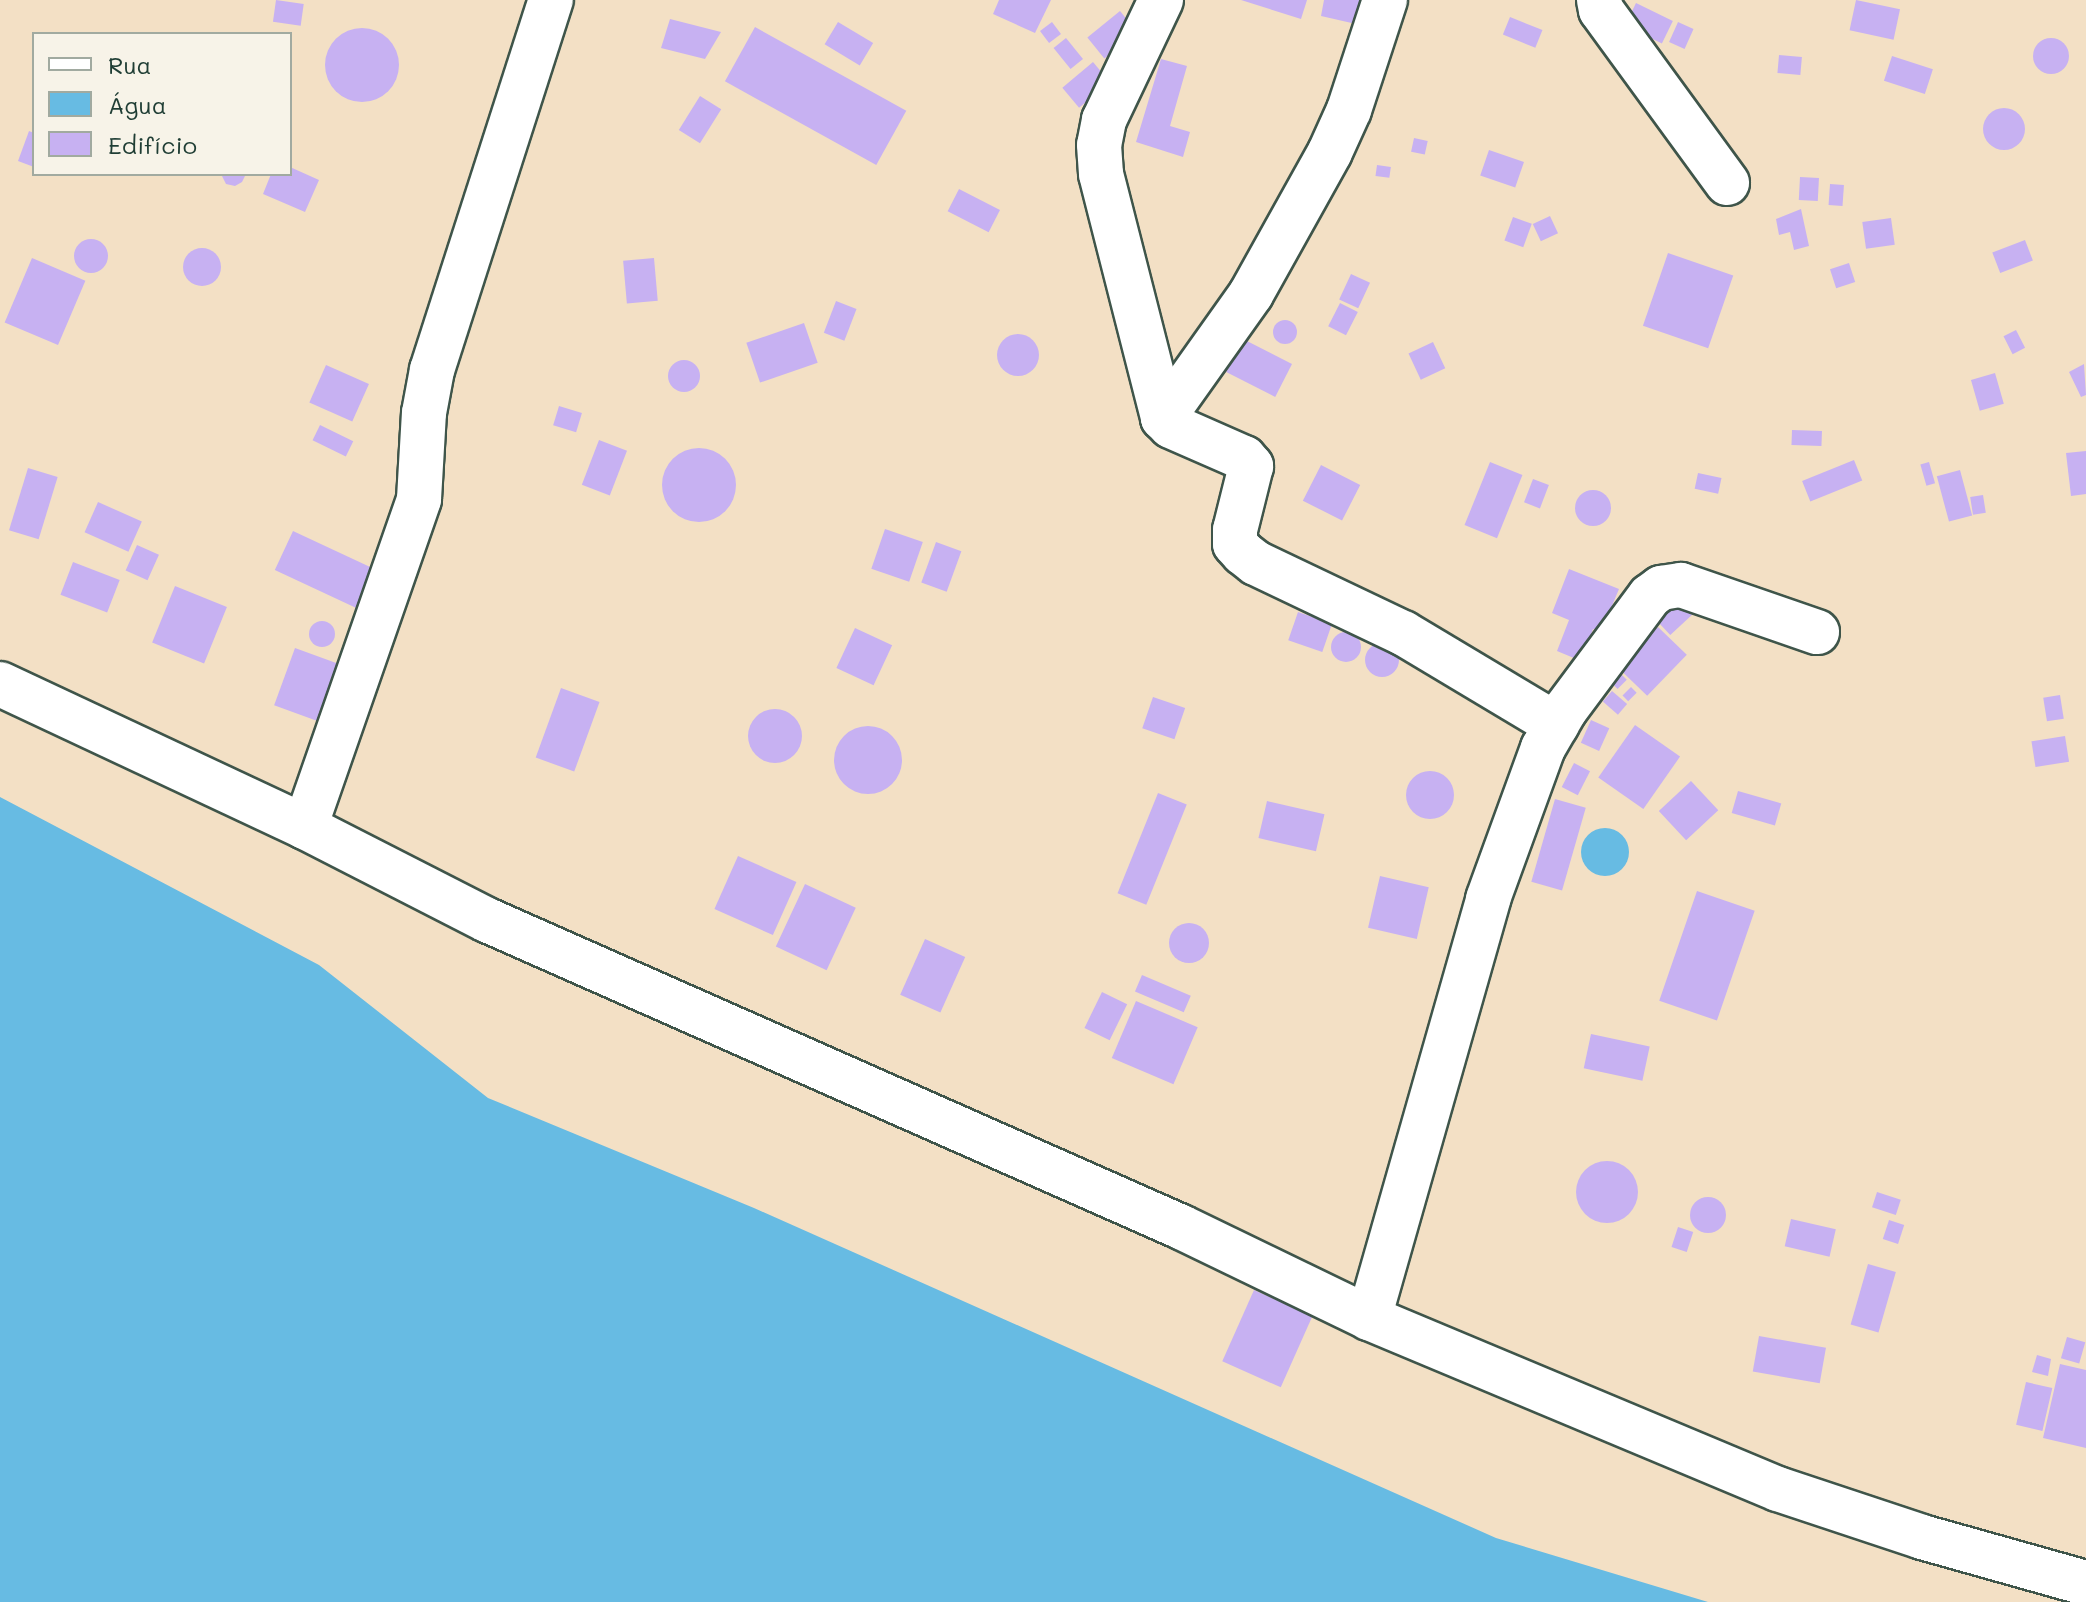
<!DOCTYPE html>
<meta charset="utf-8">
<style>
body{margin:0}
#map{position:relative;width:2086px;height:1602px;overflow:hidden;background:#f3e0c5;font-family:Mali,sans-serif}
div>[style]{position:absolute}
.water>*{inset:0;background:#67bbe3}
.round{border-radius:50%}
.building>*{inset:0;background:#c7b1f2;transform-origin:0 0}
.roads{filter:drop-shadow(2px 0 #3f554a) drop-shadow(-2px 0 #3f554a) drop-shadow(0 2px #3f554a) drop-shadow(0 -2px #3f554a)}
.minor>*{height:44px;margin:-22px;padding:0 22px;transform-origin:22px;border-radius:22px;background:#fff}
span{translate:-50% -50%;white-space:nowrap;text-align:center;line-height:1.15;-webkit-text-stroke:8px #f7f3e8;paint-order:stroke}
.legend{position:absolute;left:32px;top:32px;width:260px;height:144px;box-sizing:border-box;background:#f7f3e8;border:2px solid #a1aaa0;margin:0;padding:10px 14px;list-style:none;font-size:24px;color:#1f3d34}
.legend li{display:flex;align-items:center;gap:16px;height:40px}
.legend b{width:40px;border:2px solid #a1aaa0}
</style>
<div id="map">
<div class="water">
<div style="clip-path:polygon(0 797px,319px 965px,488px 1098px,754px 1208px,1496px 1538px,1708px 1602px,0 1602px)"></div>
<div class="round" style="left:1581px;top:828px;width:48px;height:48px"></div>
</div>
<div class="building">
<div style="left:276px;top:0;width:28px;height:22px;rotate:8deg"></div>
<div style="clip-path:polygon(999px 0,1051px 0,1035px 33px,993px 14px)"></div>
<div style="clip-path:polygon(1241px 0,1307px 0,1301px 19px)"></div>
<div style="clip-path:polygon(1324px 0,1361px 0,1356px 24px,1321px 16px)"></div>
<div style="left:1856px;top:0;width:45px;height:31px;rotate:12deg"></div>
<div style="left:1636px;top:3px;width:41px;height:25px;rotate:26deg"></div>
<div style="left:1120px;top:11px;width:27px;height:42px;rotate:51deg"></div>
<div style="left:1510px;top:17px;width:35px;height:19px;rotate:22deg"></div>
<div style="clip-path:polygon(670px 19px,721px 32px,705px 59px,661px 48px)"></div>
<div style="left:838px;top:22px;width:41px;height:26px;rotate:31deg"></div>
<div style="left:1052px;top:22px;width:15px;height:15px;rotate:53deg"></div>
<div style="left:1678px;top:22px;width:17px;height:22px;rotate:24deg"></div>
<div style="left:755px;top:27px;width:173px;height:62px;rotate:29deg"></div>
<div class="round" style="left:325px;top:28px;width:74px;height:74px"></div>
<div class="round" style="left:2033px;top:38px;width:36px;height:36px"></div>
<div style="left:1066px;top:38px;width:27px;height:16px;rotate:51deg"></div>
<div style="left:1779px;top:55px;width:23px;height:18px;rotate:5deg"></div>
<div style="left:1892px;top:56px;width:43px;height:26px;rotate:18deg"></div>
<div style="clip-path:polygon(1161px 59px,1187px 66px,1170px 126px,1190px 132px,1183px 157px,1136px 142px)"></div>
<div style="left:1093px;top:62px;width:26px;height:40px;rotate:50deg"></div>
<div style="left:700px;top:96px;width:25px;height:40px;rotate:32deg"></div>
<div class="round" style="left:1983px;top:108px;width:42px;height:42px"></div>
<div style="clip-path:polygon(29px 131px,34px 133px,34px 167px,18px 161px)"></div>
<div style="left:1414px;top:138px;width:14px;height:14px;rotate:12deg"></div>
<div style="left:1489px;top:150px;width:37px;height:27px;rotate:19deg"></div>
<div style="left:1377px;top:165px;width:14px;height:11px;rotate:8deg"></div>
<div style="clip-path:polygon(290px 167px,319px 180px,305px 212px,263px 194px,271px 174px,290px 174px)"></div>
<div style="clip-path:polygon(221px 174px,246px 174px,242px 182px,235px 186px,226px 184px)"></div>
<div style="left:1800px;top:177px;width:19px;height:23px;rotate:3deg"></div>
<div style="left:1830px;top:184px;width:14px;height:21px;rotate:4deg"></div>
<div style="left:959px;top:189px;width:46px;height:25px;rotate:27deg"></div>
<div style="clip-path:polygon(1801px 209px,1809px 246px,1794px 250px,1790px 232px,1779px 235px,1776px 219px)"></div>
<div style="left:1550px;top:216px;width:19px;height:19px;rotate:65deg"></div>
<div style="left:1513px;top:217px;width:20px;height:25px;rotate:20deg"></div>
<div style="left:1891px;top:218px;width:27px;height:29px;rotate:82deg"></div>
<div class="round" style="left:74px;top:239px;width:34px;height:34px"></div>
<div style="left:2025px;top:240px;width:22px;height:35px;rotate:69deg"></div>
<div class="round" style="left:183px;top:248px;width:38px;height:38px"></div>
<div style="left:1668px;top:253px;width:69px;height:77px;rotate:19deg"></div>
<div style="left:32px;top:258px;width:58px;height:70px;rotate:23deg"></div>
<div style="left:654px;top:258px;width:43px;height:31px;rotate:85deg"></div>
<div style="left:1849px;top:263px;width:20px;height:20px;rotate:72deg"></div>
<div style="left:1351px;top:274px;width:21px;height:28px;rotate:25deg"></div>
<div style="left:836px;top:301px;width:22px;height:34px;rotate:21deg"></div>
<div style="left:1340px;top:303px;width:20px;height:26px;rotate:27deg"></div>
<div class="round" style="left:1273px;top:320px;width:24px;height:24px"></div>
<div style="left:804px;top:323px;width:42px;height:61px;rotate:71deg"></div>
<div style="left:2016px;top:330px;width:20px;height:14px;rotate:63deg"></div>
<div class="round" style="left:997px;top:334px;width:42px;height:42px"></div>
<div style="left:1243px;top:339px;width:55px;height:37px;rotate:27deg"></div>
<div style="left:1433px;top:342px;width:29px;height:27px;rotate:65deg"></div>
<div class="round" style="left:668px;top:360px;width:32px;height:32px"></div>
<div style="clip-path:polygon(2084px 364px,2086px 395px,2081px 397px,2069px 372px)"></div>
<div style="left:326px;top:365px;width:47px;height:41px;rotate:24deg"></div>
<div style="left:1995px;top:373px;width:32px;height:25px;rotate:74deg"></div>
<div style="left:559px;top:406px;width:24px;height:20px;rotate:17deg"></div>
<div style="left:320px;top:425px;width:37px;height:17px;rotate:26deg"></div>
<div style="left:1792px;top:430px;width:30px;height:15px;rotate:2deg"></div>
<div style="left:599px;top:440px;width:30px;height:48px;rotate:21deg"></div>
<div class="round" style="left:662px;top:448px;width:74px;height:74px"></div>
<div style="clip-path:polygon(2086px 451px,2086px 494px,2071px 496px,2066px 453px)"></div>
<div style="left:1854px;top:460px;width:22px;height:56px;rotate:68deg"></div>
<div style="left:1490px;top:462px;width:35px;height:68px;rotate:22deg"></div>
<div style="left:1929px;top:462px;width:22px;height:9px;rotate:74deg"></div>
<div style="left:1321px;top:465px;width:44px;height:40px;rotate:27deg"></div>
<div style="left:28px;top:468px;width:31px;height:65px;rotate:17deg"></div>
<div style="left:1960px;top:470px;width:47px;height:24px;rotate:75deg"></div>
<div style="left:1698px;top:473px;width:24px;height:16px;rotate:12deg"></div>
<div style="left:1533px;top:479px;width:17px;height:25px;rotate:21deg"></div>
<div class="round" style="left:1575px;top:490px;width:36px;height:36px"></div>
<div style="left:1983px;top:495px;width:18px;height:13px;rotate:81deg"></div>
<div style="left:98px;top:502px;width:48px;height:33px;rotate:24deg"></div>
<div style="left:885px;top:529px;width:40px;height:42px;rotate:19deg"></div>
<div style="left:293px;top:531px;width:94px;height:43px;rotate:25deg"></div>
<div style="left:936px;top:542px;width:27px;height:43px;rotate:20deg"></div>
<div style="left:137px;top:545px;width:24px;height:28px;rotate:24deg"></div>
<div style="left:73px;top:562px;width:50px;height:35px;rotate:21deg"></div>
<div style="clip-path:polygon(1569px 569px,1619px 589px,1601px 632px,1593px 629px,1581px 661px,1557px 651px,1569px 620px,1552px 613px)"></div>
<div style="left:175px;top:586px;width:56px;height:61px;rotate:22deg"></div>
<div style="left:1680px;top:600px;width:19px;height:31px;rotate:47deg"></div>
<div style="left:1298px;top:612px;width:36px;height:30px;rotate:19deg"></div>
<div class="round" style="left:309px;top:621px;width:26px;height:26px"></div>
<div style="left:1658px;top:627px;width:40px;height:57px;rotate:44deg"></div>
<div style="left:855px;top:628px;width:41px;height:44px;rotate:25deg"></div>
<div class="round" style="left:1331px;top:632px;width:30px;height:30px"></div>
<div class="round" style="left:1365px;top:643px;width:34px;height:34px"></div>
<div style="left:295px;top:648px;width:54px;height:61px;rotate:20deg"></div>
<div style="left:1619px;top:672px;width:11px;height:13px;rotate:45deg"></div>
<div style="left:1631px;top:687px;width:8px;height:12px;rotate:45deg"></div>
<div style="left:561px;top:688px;width:41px;height:74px;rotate:20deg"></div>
<div style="left:1612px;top:691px;width:20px;height:14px;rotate:41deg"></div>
<div style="left:2060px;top:695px;width:24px;height:17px;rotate:81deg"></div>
<div style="left:1153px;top:697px;width:34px;height:33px;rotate:19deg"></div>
<div class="round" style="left:748px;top:709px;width:54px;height:54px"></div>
<div style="left:1591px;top:720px;width:20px;height:25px;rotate:24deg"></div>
<div style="left:1635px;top:725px;width:55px;height:64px;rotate:35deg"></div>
<div class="round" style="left:834px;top:726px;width:68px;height:68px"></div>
<div style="left:2065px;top:736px;width:26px;height:34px;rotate:81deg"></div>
<div style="left:1574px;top:763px;width:18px;height:27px;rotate:27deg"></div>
<div class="round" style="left:1406px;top:771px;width:48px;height:48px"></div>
<div style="left:1691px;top:781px;width:40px;height:44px;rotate:47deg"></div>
<div style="left:1738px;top:791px;width:45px;height:23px;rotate:16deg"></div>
<div style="left:1158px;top:793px;width:31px;height:108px;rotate:22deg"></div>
<div style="left:1555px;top:799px;width:32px;height:86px;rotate:16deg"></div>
<div style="left:1267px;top:801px;width:59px;height:38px;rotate:13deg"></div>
<div style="left:738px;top:856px;width:64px;height:58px;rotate:24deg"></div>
<div style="left:1380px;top:876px;width:50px;height:53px;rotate:13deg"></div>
<div style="left:805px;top:884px;width:56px;height:69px;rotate:25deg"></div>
<div style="left:1697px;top:891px;width:61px;height:116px;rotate:19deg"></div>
<div class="round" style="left:1169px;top:923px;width:40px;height:40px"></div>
<div style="left:925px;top:939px;width:44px;height:61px;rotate:24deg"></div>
<div style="left:1142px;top:975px;width:53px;height:18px;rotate:23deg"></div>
<div style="left:1102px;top:992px;width:28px;height:40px;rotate:26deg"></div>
<div style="left:1136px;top:1001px;width:67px;height:62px;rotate:23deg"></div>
<div style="left:1591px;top:1034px;width:60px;height:35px;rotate:12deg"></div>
<div class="round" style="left:1576px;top:1161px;width:62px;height:62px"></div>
<div style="left:1877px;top:1192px;width:25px;height:16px;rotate:18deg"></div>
<div class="round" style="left:1690px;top:1197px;width:36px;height:36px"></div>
<div style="left:1791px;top:1219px;width:46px;height:28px;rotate:13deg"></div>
<div style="left:1889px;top:1220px;width:16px;height:20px;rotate:18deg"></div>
<div style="left:1678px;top:1227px;width:16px;height:21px;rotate:18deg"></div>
<div style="left:1868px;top:1264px;width:29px;height:63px;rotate:16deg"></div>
<div style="left:1254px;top:1290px;width:64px;height:78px;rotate:24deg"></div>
<div style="left:1759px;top:1336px;width:68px;height:36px;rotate:10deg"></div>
<div style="left:2067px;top:1337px;width:19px;height:22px;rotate:16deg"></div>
<div style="clip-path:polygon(2037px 1355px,2051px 1359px,2048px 1376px,2032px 1372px)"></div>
<div style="clip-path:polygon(2060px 1364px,2086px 1370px,2086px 1448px,2043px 1438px)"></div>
<div style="left:2026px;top:1382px;width:27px;height:44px;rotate:13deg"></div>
</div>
<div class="roads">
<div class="minor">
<div style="left:1161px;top:0;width:133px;rotate:115.4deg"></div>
<div style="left:1104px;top:120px;width:25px;rotate:101deg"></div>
<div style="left:1099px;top:145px;width:29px;rotate:86deg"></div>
<div style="left:1101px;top:174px;width:252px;rotate:75.7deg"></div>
<div style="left:1163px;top:418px;width:11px;rotate:45deg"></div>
<div style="left:1171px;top:426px;width:80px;rotate:23.7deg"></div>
<div style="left:1244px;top:458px;width:11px;rotate:49deg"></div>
<div style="left:1251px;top:466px;width:66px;rotate:104deg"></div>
<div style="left:1235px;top:530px;width:14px;rotate:90deg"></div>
<div style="left:1235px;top:544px;width:12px;rotate:48deg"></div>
<div style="left:1243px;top:553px;width:16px;rotate:38deg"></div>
<div style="left:1256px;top:563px;width:163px;rotate:25.5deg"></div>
<div style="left:1403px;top:633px;width:179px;rotate:30.9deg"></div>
<div style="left:1599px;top:0;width:10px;rotate:79deg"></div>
<div style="left:1601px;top:10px;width:214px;rotate:53.9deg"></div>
<div style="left:1163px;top:418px;width:152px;rotate:-54.6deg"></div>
<div style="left:1251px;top:294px;width:162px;rotate:-60.9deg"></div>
<div style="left:1330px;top:152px;width:46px;rotate:-65.7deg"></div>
<div style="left:1349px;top:110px;width:116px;rotate:-71.9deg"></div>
<div style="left:0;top:684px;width:337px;rotate:25.1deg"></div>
<div style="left:305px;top:827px;width:204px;rotate:27.1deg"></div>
<div style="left:487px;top:920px;width:759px;rotate:23.86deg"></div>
<div style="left:1181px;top:1227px;width:209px;rotate:25.8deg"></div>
<div style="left:1369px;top:1318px;width:443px;rotate:22.7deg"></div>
<div style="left:1778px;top:1489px;width:152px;rotate:18.4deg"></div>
<div style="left:1922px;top:1537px;width:170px;rotate:15.7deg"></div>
<div style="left:305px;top:827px;width:347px;rotate:-70.8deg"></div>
<div style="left:419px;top:499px;width:86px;rotate:-86.7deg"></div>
<div style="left:424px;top:413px;width:44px;rotate:-79.5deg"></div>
<div style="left:432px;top:370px;width:389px;rotate:-72.2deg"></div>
<div style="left:1369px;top:1318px;width:436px;rotate:-74.1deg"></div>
<div style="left:1488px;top:899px;width:161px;rotate:-70deg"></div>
<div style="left:1543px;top:748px;width:44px;rotate:-59.9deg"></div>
<div style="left:1565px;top:710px;width:142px;rotate:-53.3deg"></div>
<div style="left:1650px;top:596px;width:14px;rotate:-36deg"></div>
<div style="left:1661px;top:588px;width:20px;rotate:-9deg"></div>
<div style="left:1681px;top:585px;width:144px;rotate:19.1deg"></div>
</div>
</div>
<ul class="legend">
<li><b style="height:10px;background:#fff"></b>Rua</li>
<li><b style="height:22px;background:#67bbe3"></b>Água</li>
<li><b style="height:22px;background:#c7b1f2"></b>Edifício</li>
</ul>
</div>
